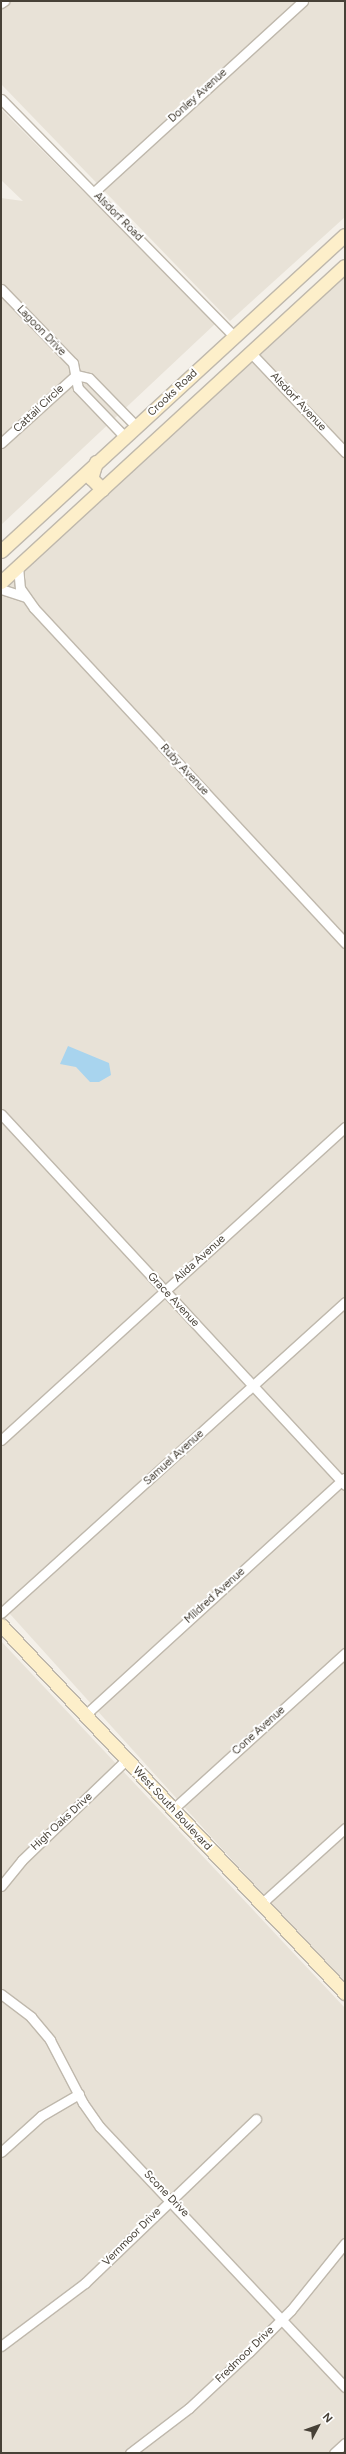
<!DOCTYPE html>
<style>
body{margin:0}
#map{position:relative;width:346px;height:2454px;overflow:hidden;background:#f4f0e9;font-family:Figtree,sans-serif}
div>[style]{position:absolute}
.residential>*{inset:0;background:#e8e2d7}
.water>*{inset:0;background:#a8d4ee}
.roads{filter:drop-shadow(1px 0 #bfb8ac) drop-shadow(-1px 0 #bfb8ac) drop-shadow(0 1px #bfb8ac) drop-shadow(0 -1px #bfb8ac)}
.street>*{height:9px;margin:-4.5px;padding:0 4.5px;transform-origin:4.5px;border-radius:4.5px;background:#fff}
.secondary>*{height:13px;margin:-6.5px;padding:0 6.5px;transform-origin:6.5px;border-radius:6.5px;background:#fdefca}
span{translate:-50% -50%;white-space:nowrap;text-align:center;line-height:1.15;-webkit-text-stroke:4px #fff;paint-order:stroke}
.street-label{font-size:11px;color:#474137}
.frame{position:absolute;inset:0;border:2px solid #474137;pointer-events:none}
.north{position:absolute;left:298px;top:2406px;width:40px;height:40px;-webkit-text-stroke:3px #fff;paint-order:stroke;rotate:49deg;font-size:11px;font-weight:700;line-height:16px;text-align:center;color:#474137}
.north::after{content:'';display:block;margin:auto;width:14px;height:18px;background:#474137;clip-path:polygon(50% 0,100% 100%,50% 72%,0 100%)}
</style>
<div id="map">
<div class="residential">
<div style="clip-path:polygon(1px 1px,345px 1px,345px 217px,230px 321px,1px 84px)"></div>
<div style="clip-path:polygon(1px 109px,215px 324px,1px 525px,1px 198px,23px 201px,1px 180px)"></div>
<div style="clip-path:polygon(345px 276px,345px 1985px,1px 1604px,1px 592px)"></div>
<div style="clip-path:polygon(1px 1641px,345px 2008px,345px 2453px,1px 2453px)"></div>
</div>
<div class="water">
<div style="clip-path:polygon(68px 1046px,109px 1063px,111px 1075px,99px 1082px,90px 1082px,76px 1067px,60px 1064px)"></div>
</div>
<div class="roads">
<div class="street">
<div style="left:1px;top:3px;width:4px;rotate:-34deg"></div>
<div style="left:1px;top:99px;width:332px;rotate:45.5deg"></div>
<div style="left:94px;top:192px;width:283px;rotate:-42.4deg"></div>
<div style="left:1px;top:289px;width:103px;rotate:45.8deg"></div>
<div style="left:73px;top:363px;width:25px;rotate:79deg"></div>
<div style="left:78px;top:388px;width:68px;rotate:46.2deg"></div>
<div style="left:251px;top:353px;width:137px;rotate:46.5deg"></div>
<div style="left:76px;top:375px;width:13px;rotate:13deg"></div>
<div style="left:89px;top:378px;width:69px;rotate:45.6deg"></div>
<div style="left:1px;top:443px;width:101px;rotate:-42.2deg"></div>
<div style="left:18px;top:566px;width:22px;rotate:85deg"></div>
<div style="left:20px;top:588px;width:24px;rotate:55deg"></div>
<div style="left:34px;top:608px;width:457px;rotate:47.1deg"></div>
<div style="left:1px;top:589px;width:25px;rotate:18deg"></div>
<div style="left:1px;top:1114px;width:506px;rotate:47.16deg"></div>
<div style="left:1px;top:1440px;width:465px;rotate:-42.3deg"></div>
<div style="left:1px;top:1613px;width:464px;rotate:-42.1deg"></div>
<div style="left:85px;top:1715px;width:352px;rotate:-42.4deg"></div>
<div style="left:172px;top:1810px;width:234px;rotate:-42.2deg"></div>
<div style="left:1px;top:1886px;width:33px;rotate:-51deg"></div>
<div style="left:22px;top:1860px;width:144px;rotate:-43.9deg"></div>
<div style="left:261px;top:1904px;width:113px;rotate:-42.1deg"></div>
<div style="left:1px;top:1994px;width:38px;rotate:37deg"></div>
<div style="left:31px;top:2017px;width:30px;rotate:50deg"></div>
<div style="left:50px;top:2040px;width:71px;rotate:62.4deg"></div>
<div style="left:83px;top:2103px;width:29px;rotate:55deg"></div>
<div style="left:100px;top:2127px;width:357px;rotate:46.7deg"></div>
<div style="left:1px;top:2152px;width:54px;rotate:-42deg"></div>
<div style="left:41px;top:2116px;width:44px;rotate:-30.1deg"></div>
<div style="left:1px;top:2346px;width:105px;rotate:-36.9deg"></div>
<div style="left:85px;top:2283px;width:237px;rotate:-43.8deg"></div>
<div style="left:130px;top:2453px;width:74px;rotate:-37.3deg"></div>
<div style="left:189px;top:2408px;width:82px;rotate:-43deg"></div>
<div style="left:249px;top:2352px;width:59px;rotate:-45deg"></div>
<div style="left:291px;top:2310px;width:86px;rotate:-51.1deg"></div>
<div style="left:334px;top:2453px;width:15px;rotate:-42deg"></div>
</div>
<div class="secondary">
<div style="left:96px;top:462px;width:17px;rotate:107deg"></div>
<div style="left:91px;top:478px;width:16px;rotate:45deg"></div>
<div style="left:1px;top:551px;width:467px;rotate:-42.6deg"></div>
<div style="left:1px;top:582px;width:467px;rotate:-42.6deg"></div>
<div style="left:1px;top:1625px;width:504px;rotate:46.93deg"></div>
</div>
</div>
<div class="street-label">
<span style="left:198px;top:96px;rotate:-42deg">Donley Avenue</span>
<span style="left:118px;top:217px;rotate:45deg">Alsdorf Road</span>
<span style="left:41px;top:331px;rotate:46deg">Lagoon Drive</span>
<span style="left:173px;top:393px;rotate:-43deg">Crooks Road</span>
<span style="left:298px;top:402px;rotate:47deg">Alsdorf Avenue</span>
<span style="left:39px;top:409px;rotate:-43deg">Cattail Circle</span>
<span style="left:184px;top:770px;rotate:47deg">Ruby Avenue</span>
<span style="left:200px;top:1259px;rotate:-42deg">Alida Avenue</span>
<span style="left:173px;top:1300px;rotate:47deg">Grace Avenue</span>
<span style="left:174px;top:1458px;rotate:-42deg">Samuel Avenue</span>
<span style="left:215px;top:1596px;rotate:-42deg">Mildred Avenue</span>
<span style="left:259px;top:1731px;rotate:-42deg">Cone Avenue</span>
<span style="left:172px;top:1809px;rotate:47deg">West South Boulevard</span>
<span style="left:62px;top:1822px;rotate:-43deg">High Oaks Drive</span>
<span style="left:166px;top:2194px;rotate:46deg">Scone Drive</span>
<span style="left:132px;top:2237px;rotate:-45deg">Vernmoor Drive</span>
<span style="left:245px;top:2355px;rotate:-44deg">Fredmoor Drive</span>
</div>
<div class="frame"></div>
<div class="north">N</div>
</div>
